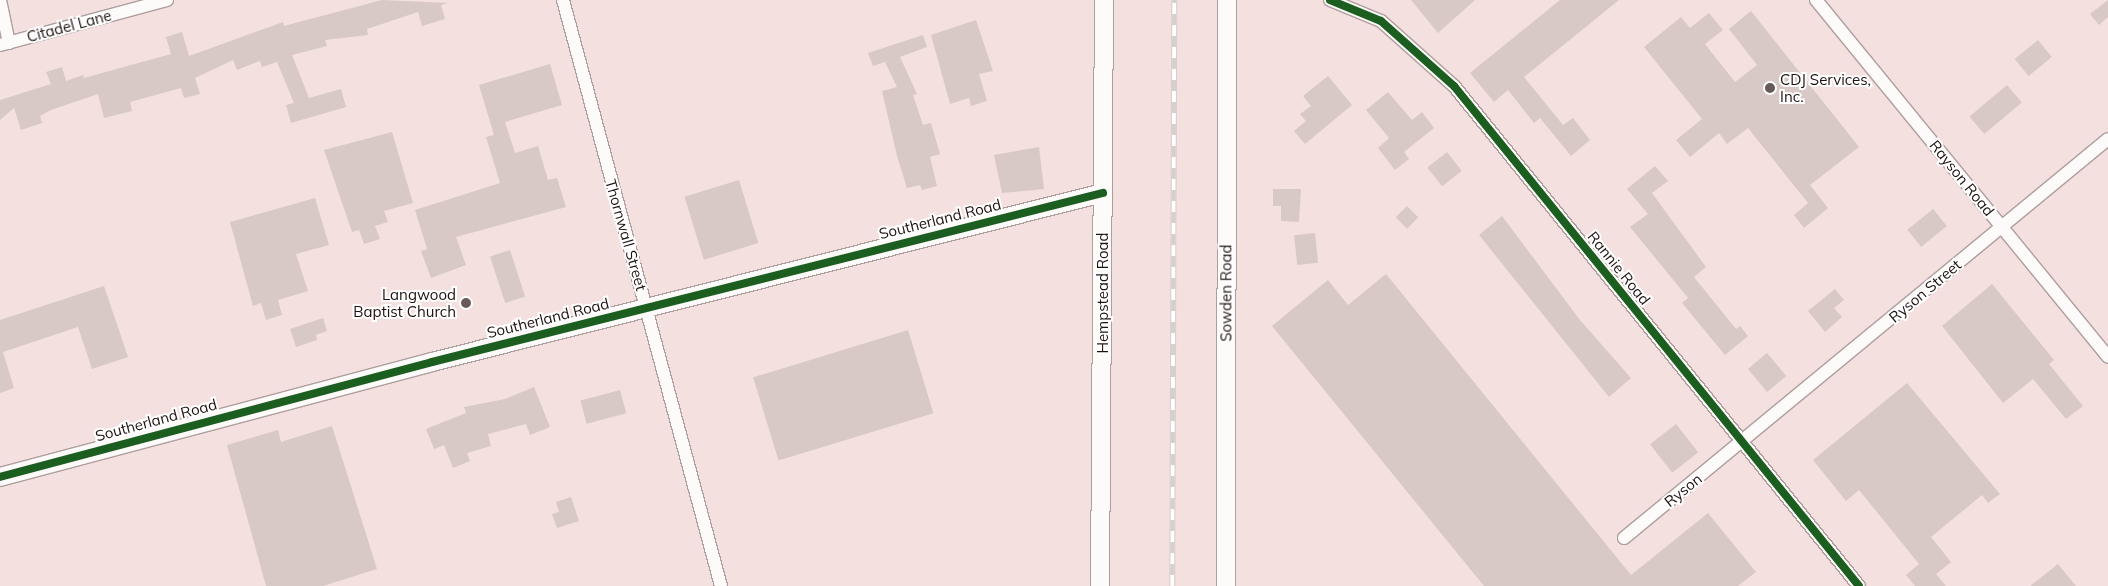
<!DOCTYPE html>
<style>
body{margin:0}
#map{position:relative;width:2108px;height:586px;overflow:hidden;background:#f4e0de;font-family:Mulish,sans-serif}
div>[style]{position:absolute}
.building>*{inset:0;background:#d8c9c7;transform-origin:0 0}
.roads{filter:drop-shadow(1px 0 #ae9f9e) drop-shadow(-1px 0 #ae9f9e) drop-shadow(0 1px #ae9f9e) drop-shadow(0 -1px #ae9f9e)}
.street>*{height:12px;margin:-6px;padding:0 6px;transform-origin:6px;border-radius:6px;background:#fdfafa}
.secondary>*{height:18px;margin:-9px;padding:0 9px;transform-origin:9px;border-radius:9px;background:#fdfafa}
.rail>*{height:5.5px;margin-top:-2.75px;transform-origin:0;background:repeating-linear-gradient(90deg,#fff 0 11px,#d5cfce 0 22px);box-sizing:border-box;border-block:1px solid #d5cfce}
.cycleway>*{height:8px;margin:-4px;padding:0 4px;transform-origin:4px;border-radius:4px;background:#1b5e20}
.dots>*{width:14px;height:14px;translate:-50% -50%;box-sizing:border-box;border:2px solid #fff;border-radius:50%}
span{translate:-50% -50%;white-space:nowrap;text-align:center;line-height:1.15;-webkit-text-stroke:4px #fff;paint-order:stroke}
.street-label{font-size:15px;color:#1e1211}
.poi-label{font-size:15px;color:#1e1211}
.left{translate:0 -50%;text-align:left}
.right{translate:-100% -50%;text-align:right}
</style>
<div id="map">
<div class="building">
<div style="clip-path:polygon(382px 0,448px 3px,441px 5px,445px 19px,422px 26px,418px 12px,367px 29px,368px 35px,325px 40px,327px 46px,292px 55px,309px 98px,341px 89px,346px 107px,291px 123px,286px 105px,294px 103px,277px 62px,262px 67px,260px 61px,237px 70px,233px 60px,195px 78px,200px 94px,184px 98px,181px 88px,130px 102px,132px 111px,104px 118px,98px 94px,51px 110px,40px 116px,42px 123px,21px 130px,14px 108px,0 120px,0 100px,51px 84px,46px 72px,62px 67px,66px 81px,83px 75px,84px 78px,171px 54px,166px 37px,182px 32px,189px 56px,283px 22px,284px 26px)"></div>
<div style="clip-path:polygon(1411px 0,1475px 0,1438px 33px)"></div>
<div style="clip-path:polygon(1560px 0,1619px 0,1524px 77px,1563px 125px,1573px 118px,1590px 140px,1571px 156px,1540px 118px,1534px 123px,1508px 90px,1494px 102px,1470px 73px)"></div>
<div style="clip-path:polygon(2108px 0,2108px 17px,2099px 25px,2090px 14px)"></div>
<div style="clip-path:polygon(1751px 11px,1859px 147px,1810px 185px,1828px 208px,1804px 228px,1794px 215px,1808px 203px,1748px 128px,1727px 144px,1719px 133px,1690px 157px,1676px 140px,1702px 119px,1644px 47px,1681px 17px,1690px 28px,1709px 13px,1723px 30px,1705px 44px,1735px 82px,1757px 65px,1729px 29px)"></div>
<div style="clip-path:polygon(976px 20px,993px 71px,979px 74px,987px 101px,971px 106px,969px 98px,950px 104px,931px 35px)"></div>
<div style="clip-path:polygon(923px 35px,927px 47px,900px 57px,917px 94px,913px 95px,923px 125px,931px 123px,940px 154px,930px 157px,937px 186px,922px 190px,920px 185px,907px 188px,897px 156px,882px 91px,897px 87px,885px 62px,873px 66px,868px 53px)"></div>
<div style="left:2038px;top:40px;width:22px;height:30px;rotate:51deg"></div>
<div style="clip-path:polygon(550px 64px,562px 105px,505px 122px,515px 153px,538px 146px,548px 180px,557px 178px,566px 207px,456px 237px,466px 265px,431px 278px,421px 251px,427px 249px,415px 210px,500px 183px,486px 137px,494px 135px,479px 85px)"></div>
<div style="clip-path:polygon(1328px 76px,1352px 105px,1305px 144px,1294px 131px,1306px 121px,1300px 114px,1311px 106px,1303px 96px)"></div>
<div style="left:2007px;top:85px;width:23px;height:49px;rotate:50deg"></div>
<div style="clip-path:polygon(1388px 92px,1412px 120px,1422px 112px,1434px 128px,1404px 152px,1409px 159px,1395px 170px,1378px 148px,1389px 138px,1366px 110px)"></div>
<div style="clip-path:polygon(392px 132px,413px 203px,384px 211px,388px 222px,375px 226px,380px 239px,364px 244px,359px 230px,352px 232px,324px 150px)"></div>
<div style="clip-path:polygon(1039px 147px,1044px 189px,1002px 193px,994px 155px)"></div>
<div style="left:1447px;top:152px;width:24px;height:25px;rotate:52deg"></div>
<div style="clip-path:polygon(1655px 166px,1668px 181px,1652px 193px,1706px 267px,1694px 277px,1736px 329px,1740px 326px,1748px 336px,1725px 355px,1682px 303px,1688px 298px,1630px 227px,1648px 214px,1627px 189px)"></div>
<div style="left:739px;top:180px;width:66px;height:57px;rotate:73deg"></div>
<div style="clip-path:polygon(1273px 189px,1301px 189px,1299px 222px,1281px 221px,1281px 206px,1273px 206px)"></div>
<div style="clip-path:polygon(315px 198px,329px 245px,296px 254px,308px 291px,278px 300px,282px 315px,266px 320px,261px 303px,253px 306px,230px 222px)"></div>
<div style="left:1407px;top:206px;width:16px;height:16px;rotate:45deg"></div>
<div style="left:1933px;top:209px;width:22px;height:33px;rotate:51deg"></div>
<div style="clip-path:polygon(1502px 216px,1580px 320px,1631px 378px,1609px 397px,1479px 235px)"></div>
<div style="left:1315px;top:233px;width:30px;height:21px;rotate:84deg"></div>
<div style="left:510px;top:250px;width:49px;height:21px;rotate:72deg"></div>
<div style="clip-path:polygon(1386px 274px,1631px 575px,1708px 513px,1756px 572px,1738px 586px,1484px 586px,1272px 326px,1328px 280px,1348px 305px)"></div>
<div style="clip-path:polygon(1992px 284px,2054px 360px,2049px 364px,2083px 406px,2066px 419px,2033px 379px,2003px 403px,1942px 326px)"></div>
<div style="clip-path:polygon(104px 286px,128px 357px,92px 369px,78px 327px,3px 352px,14px 388px,0 393px,0 320px)"></div>
<div style="clip-path:polygon(1835px 289px,1844px 300px,1834px 308px,1842px 317px,1825px 332px,1808px 311px)"></div>
<div style="clip-path:polygon(323px 318px,327px 331px,316px 335px,317px 340px,296px 347px,290px 329px)"></div>
<div style="left:908px;top:330px;width:87px;height:162px;rotate:73deg"></div>
<div style="left:1767px;top:353px;width:30px;height:25px;rotate:50deg"></div>
<div style="clip-path:polygon(1907px 383px,2000px 494px,1988px 503px,1982px 495px,1931px 537px,1951px 562px,1936px 574px,1946px 586px,1915px 586px,1906px 575px,1919px 564px,1859px 490px,1846px 501px,1813px 460px)"></div>
<div style="clip-path:polygon(534px 387px,550px 427px,530px 435px,526px 424px,488px 434px,491px 446px,467px 453px,470px 461px,453px 468px,444px 445px,434px 449px,426px 429px,466px 413px,464px 407px,505px 399px)"></div>
<div style="left:620px;top:390px;width:24px;height:41px;rotate:75deg"></div>
<div style="left:1676px;top:424px;width:36px;height:33px;rotate:52deg"></div>
<div style="clip-path:polygon(332px 426px,377px 569px,323px 586px,266px 586px,227px 445px,278px 430px,281px 442px)"></div>
<div style="clip-path:polygon(571px 497px,579px 521px,557px 528px,552px 514px,559px 512px,556px 502px)"></div>
<div style="clip-path:polygon(2058px 564px,2076px 586px,2030px 586px)"></div>
</div>
<div class="roads">
<div class="street">
<div style="left:0;top:0;width:44px;rotate:78.2deg"></div>
<div style="left:563px;top:0;width:607px;rotate:74.91deg"></div>
<div style="left:1330px;top:0;width:55px;rotate:22.4deg"></div>
<div style="left:1381px;top:21px;width:98px;rotate:41.7deg"></div>
<div style="left:1454px;top:86px;width:643px;rotate:50.99deg"></div>
<div style="left:1816px;top:0;width:461px;rotate:50.7deg"></div>
<div style="left:0;top:45px;width:173px;rotate:-15.1deg"></div>
<div style="left:1624px;top:538px;width:627px;rotate:-39.5deg"></div>
</div>
<div class="secondary">
<div style="left:0;top:477px;width:447px;rotate:-14.9deg"></div>
<div style="left:432px;top:362px;width:692px;rotate:-14.14deg"></div>
<div style="left:1100px;top:586px;width:586px;rotate:-89.61deg"></div>
<div style="left:1226px;top:586px;width:586px;rotate:-89.9deg"></div>
</div>
</div>
<div class="rail">
<div style="left:1172px;top:586px;width:586px;rotate:-89.8deg"></div>
</div>
<div class="cycleway">
<div style="left:1330px;top:0;width:55px;rotate:22.4deg"></div>
<div style="left:1381px;top:21px;width:98px;rotate:41.7deg"></div>
<div style="left:1454px;top:86px;width:643px;rotate:50.99deg"></div>
<div style="left:0;top:477px;width:447px;rotate:-14.9deg"></div>
<div style="left:432px;top:362px;width:692px;rotate:-14.14deg"></div>
</div>
<div class="dots">
<div style="left:1770px;top:88px;background:#695a59"></div>
<div style="left:466px;top:303px;background:#695a59"></div>
</div>
<div class="street-label">
<span style="left:69px;top:26px;rotate:-15deg">Citadel Lane</span>
<span style="left:1962px;top:178px;rotate:51deg">Rayson Road</span>
<span style="left:940px;top:219px;rotate:-14deg">Southerland Road</span>
<span style="left:626px;top:235px;rotate:74deg">Thornwall Street</span>
<span style="left:1619px;top:268px;rotate:51deg">Rannie Road</span>
<span style="left:1925px;top:291px;rotate:-40deg">Ryson Street</span>
<span style="left:1103px;top:293px;rotate:-90deg">Hempstead Road</span>
<span style="left:1226px;top:293px;rotate:-90deg">Sowden Road</span>
<span style="left:548px;top:318px;rotate:-14deg">Southerland Road</span>
<span style="left:156px;top:420px;rotate:-15deg">Southerland Road</span>
<span style="left:1683px;top:490px;rotate:-39deg">Ryson</span>
</div>
<div class="poi-label">
<span class="left" style="left:1780px;top:88px">CDJ Services,<br>Inc.</span>
<span class="right" style="left:456px;top:303px">Langwood<br>Baptist Church</span>
</div>
</div>
